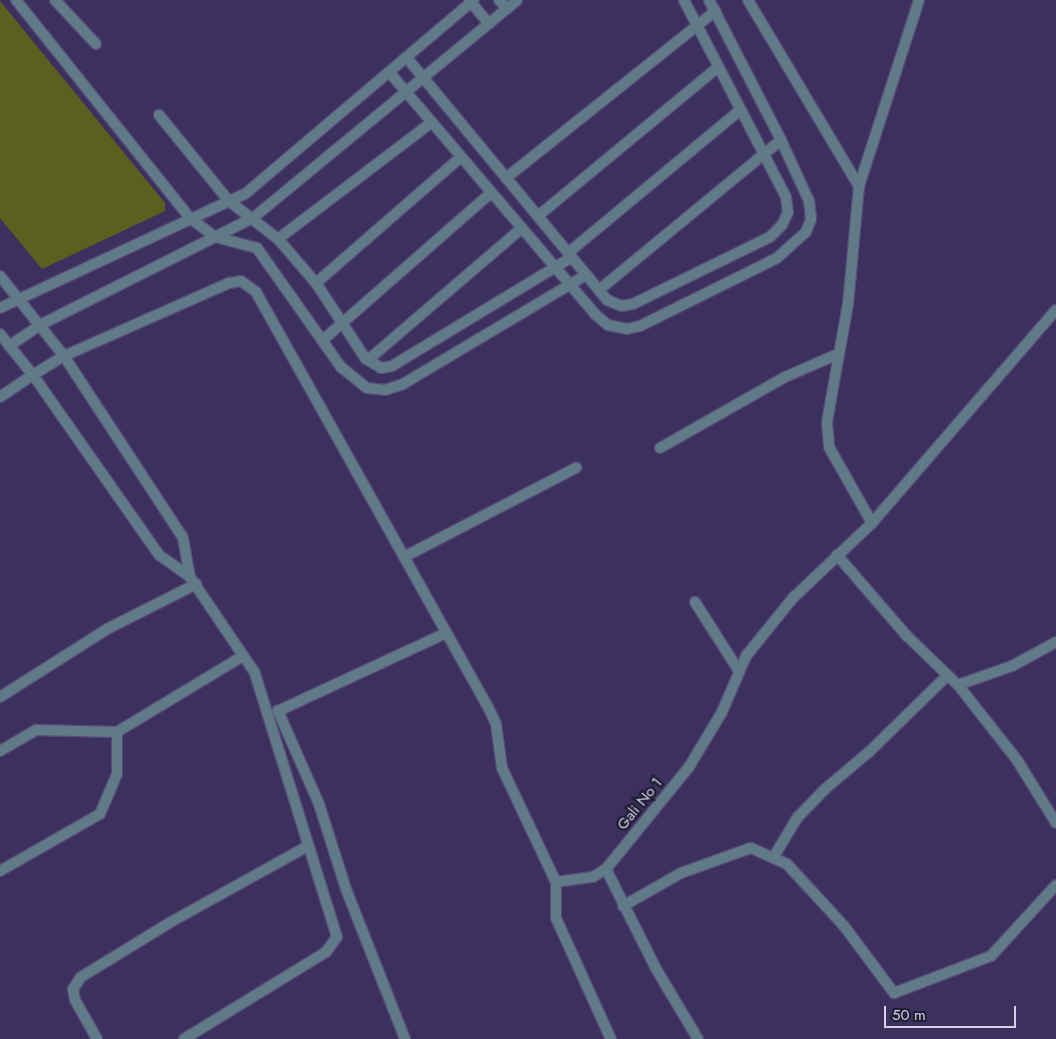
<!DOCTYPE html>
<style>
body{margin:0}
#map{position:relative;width:1056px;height:1039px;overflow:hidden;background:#3c305f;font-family:Jost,sans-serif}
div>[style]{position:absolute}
.green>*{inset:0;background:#5b601e}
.roads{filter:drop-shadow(1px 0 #574d78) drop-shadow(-1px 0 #574d78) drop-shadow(0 1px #574d78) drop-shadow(0 -1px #574d78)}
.service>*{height:10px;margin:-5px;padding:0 5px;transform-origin:5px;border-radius:5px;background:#617a88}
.minor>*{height:10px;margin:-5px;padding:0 5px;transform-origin:5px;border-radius:5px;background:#617a88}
span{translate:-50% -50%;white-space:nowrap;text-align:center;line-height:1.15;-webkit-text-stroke:5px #211d32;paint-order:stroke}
.street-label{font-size:15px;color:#d4d0ec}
.scale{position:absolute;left:884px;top:1006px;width:132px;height:22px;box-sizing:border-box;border:2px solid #d4d0ec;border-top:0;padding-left:6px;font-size:15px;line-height:18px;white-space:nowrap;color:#d4d0ec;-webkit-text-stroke:4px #211d32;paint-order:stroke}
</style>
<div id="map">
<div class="green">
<div style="clip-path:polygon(0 1px,165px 203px,165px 211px,42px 269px,0 218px)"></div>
</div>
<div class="roads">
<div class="service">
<div style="left:16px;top:0;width:279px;rotate:51.4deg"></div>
<div style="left:190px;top:218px;width:31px;rotate:37deg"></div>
<div style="left:215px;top:237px;width:43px;rotate:14.7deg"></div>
<div style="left:257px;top:248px;width:146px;rotate:54.8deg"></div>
<div style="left:341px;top:367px;width:33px;rotate:39deg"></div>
<div style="left:367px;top:388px;width:18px;rotate:6deg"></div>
<div style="left:385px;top:390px;width:19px;rotate:-18deg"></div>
<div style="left:403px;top:384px;width:213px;rotate:-30.8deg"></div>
<div style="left:55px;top:0;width:60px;rotate:47deg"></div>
<div style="left:469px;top:0;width:31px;rotate:50deg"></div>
<div style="left:499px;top:0;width:12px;rotate:48deg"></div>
<div style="left:407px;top:58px;width:314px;rotate:50.4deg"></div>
<div style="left:607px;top:300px;width:16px;rotate:22deg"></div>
<div style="left:622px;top:306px;width:11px;rotate:-10deg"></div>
<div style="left:633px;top:304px;width:153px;rotate:-26.1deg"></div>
<div style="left:770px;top:237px;width:17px;rotate:-45deg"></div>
<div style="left:782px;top:225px;width:14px;rotate:-65deg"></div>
<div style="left:788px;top:212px;width:15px;rotate:-98deg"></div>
<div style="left:786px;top:197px;width:222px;rotate:-117.4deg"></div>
<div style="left:390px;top:73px;width:318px;rotate:49.6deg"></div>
<div style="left:596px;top:315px;width:16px;rotate:40deg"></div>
<div style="left:608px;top:325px;width:19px;rotate:12deg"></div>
<div style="left:627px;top:329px;width:13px;rotate:-13deg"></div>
<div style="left:640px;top:326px;width:153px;rotate:-26.4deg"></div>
<div style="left:777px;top:258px;width:39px;rotate:-42deg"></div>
<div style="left:806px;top:232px;width:14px;rotate:-69deg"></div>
<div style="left:811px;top:219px;width:18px;rotate:-96deg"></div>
<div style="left:809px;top:201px;width:67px;rotate:-114.7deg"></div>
<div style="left:781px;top:140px;width:157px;rotate:-117.2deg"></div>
<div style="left:159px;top:115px;width:111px;rotate:50.9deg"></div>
<div style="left:229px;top:201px;width:62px;rotate:37.8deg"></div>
<div style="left:278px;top:239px;width:58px;rotate:49.2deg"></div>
<div style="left:316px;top:283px;width:90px;rotate:56.8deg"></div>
<div style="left:365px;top:358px;width:19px;rotate:32deg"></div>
<div style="left:381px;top:368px;width:11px;rotate:-10deg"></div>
<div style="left:392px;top:366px;width:210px;rotate:-31.2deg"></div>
<div style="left:506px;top:178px;width:268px;rotate:-38.6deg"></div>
<div style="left:538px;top:216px;width:234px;rotate:-39.6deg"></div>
<div style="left:278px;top:239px;width:193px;rotate:-37.2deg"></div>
<div style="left:568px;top:253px;width:224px;rotate:-39.7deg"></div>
<div style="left:316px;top:283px;width:192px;rotate:-41deg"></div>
<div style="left:599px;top:290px;width:236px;rotate:-39.5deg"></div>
<div style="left:0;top:308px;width:270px;rotate:-25deg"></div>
<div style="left:245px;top:194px;width:300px;rotate:-40.3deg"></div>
<div style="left:324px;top:339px;width:222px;rotate:-41.2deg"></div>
<div style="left:9px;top:346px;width:37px;rotate:-34deg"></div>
<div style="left:40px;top:325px;width:238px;rotate:-26.7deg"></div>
<div style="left:253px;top:218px;width:342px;rotate:-39.5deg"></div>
<div style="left:368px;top:360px;width:203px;rotate:-40.6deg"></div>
<div style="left:0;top:397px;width:40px;rotate:-34deg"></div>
<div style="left:0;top:697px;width:127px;rotate:-32.4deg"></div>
<div style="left:107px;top:629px;width:100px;rotate:-26.8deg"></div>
<div style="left:0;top:751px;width:42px;rotate:-30.3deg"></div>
<div style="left:36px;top:730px;width:81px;rotate:1.4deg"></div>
<div style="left:117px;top:732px;width:147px;rotate:-31.1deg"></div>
<div style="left:0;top:871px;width:115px;rotate:-29.7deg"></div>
<div style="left:100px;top:814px;width:43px;rotate:-67deg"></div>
<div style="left:117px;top:774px;width:42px;rotate:-90deg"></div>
<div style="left:97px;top:1039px;width:45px;rotate:-119.4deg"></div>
<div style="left:75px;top:1000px;width:11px;rotate:-100deg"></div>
<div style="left:73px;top:989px;width:14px;rotate:-56deg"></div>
<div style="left:81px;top:977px;width:103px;rotate:-31.5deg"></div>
<div style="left:169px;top:923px;width:159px;rotate:-29deg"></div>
<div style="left:184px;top:1039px;width:167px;rotate:-31.5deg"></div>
<div style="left:326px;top:952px;width:19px;rotate:-54deg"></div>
<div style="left:337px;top:937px;width:276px;rotate:-107.3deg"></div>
<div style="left:255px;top:673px;width:116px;rotate:-124.1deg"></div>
</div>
<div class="minor">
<div style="left:748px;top:0;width:217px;rotate:59.2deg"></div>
<div style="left:859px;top:186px;width:119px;rotate:95.3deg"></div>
<div style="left:848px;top:304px;width:120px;rotate:100.1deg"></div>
<div style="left:827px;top:422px;width:25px;rotate:85deg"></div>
<div style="left:829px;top:447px;width:87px;rotate:60.5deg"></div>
<div style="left:859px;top:186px;width:195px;rotate:-72.1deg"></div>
<div style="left:0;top:276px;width:102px;rotate:51.3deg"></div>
<div style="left:64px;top:356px;width:217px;rotate:56.8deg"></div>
<div style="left:183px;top:538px;width:40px;rotate:80deg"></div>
<div style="left:0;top:334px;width:53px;rotate:51.2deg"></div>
<div style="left:33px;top:375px;width:220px;rotate:55deg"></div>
<div style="left:159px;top:555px;width:38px;rotate:35deg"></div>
<div style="left:33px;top:375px;width:36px;rotate:-32deg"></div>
<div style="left:64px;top:356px;width:180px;rotate:-23.9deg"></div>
<div style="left:229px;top:283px;width:12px;rotate:-9deg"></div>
<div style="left:241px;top:281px;width:19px;rotate:36deg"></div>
<div style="left:256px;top:292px;width:475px;rotate:60.8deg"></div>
<div style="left:488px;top:707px;width:19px;rotate:65deg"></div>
<div style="left:496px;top:724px;width:44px;rotate:82.2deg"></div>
<div style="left:502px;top:768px;width:126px;rotate:64.7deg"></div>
<div style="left:556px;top:882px;width:36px;rotate:90deg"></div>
<div style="left:556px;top:918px;width:133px;rotate:65.6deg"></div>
<div style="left:660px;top:448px;width:144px;rotate:-29.6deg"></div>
<div style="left:785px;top:377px;width:58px;rotate:-23.5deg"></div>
<div style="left:837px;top:555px;width:107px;rotate:49.2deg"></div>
<div style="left:907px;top:636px;width:71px;rotate:43.9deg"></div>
<div style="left:958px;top:685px;width:95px;rotate:51.8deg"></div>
<div style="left:1017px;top:760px;width:74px;rotate:58.2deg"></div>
<div style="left:404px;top:557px;width:194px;rotate:-27.4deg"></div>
<div style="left:695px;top:602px;width:82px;rotate:57.5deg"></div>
<div style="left:958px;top:685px;width:57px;rotate:-19.4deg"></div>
<div style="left:1012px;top:666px;width:50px;rotate:-28.6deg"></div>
<div style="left:773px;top:858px;width:47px;rotate:-59deg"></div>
<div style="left:797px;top:818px;width:40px;rotate:-46deg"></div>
<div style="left:825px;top:789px;width:57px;rotate:-40.1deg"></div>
<div style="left:869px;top:752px;width:110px;rotate:-44.3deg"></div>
<div style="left:606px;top:869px;width:110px;rotate:63.4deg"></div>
<div style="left:655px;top:967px;width:84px;rotate:59.2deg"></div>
<div style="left:556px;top:882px;width:37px;rotate:-8deg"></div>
<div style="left:593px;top:877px;width:15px;rotate:-32deg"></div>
<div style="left:606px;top:869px;width:132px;rotate:-50.9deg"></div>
<div style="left:689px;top:767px;width:64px;rotate:-59deg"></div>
<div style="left:722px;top:712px;width:61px;rotate:-66.8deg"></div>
<div style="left:746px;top:656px;width:75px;rotate:-51deg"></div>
<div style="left:793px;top:598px;width:109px;rotate:-43.5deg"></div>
<div style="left:872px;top:523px;width:281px;rotate:-49.2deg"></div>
<div style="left:623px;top:906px;width:67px;rotate:-29.6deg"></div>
<div style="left:681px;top:873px;width:74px;rotate:-19.7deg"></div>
<div style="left:751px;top:848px;width:39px;rotate:24deg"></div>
<div style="left:787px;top:864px;width:84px;rotate:47.4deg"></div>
<div style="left:844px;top:926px;width:84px;rotate:53.3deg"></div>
<div style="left:894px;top:993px;width:104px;rotate:-20.9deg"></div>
<div style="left:991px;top:956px;width:96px;rotate:-47.5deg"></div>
<div style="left:405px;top:1039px;width:161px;rotate:-111.5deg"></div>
<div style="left:346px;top:889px;width:89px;rotate:-107.6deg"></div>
<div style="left:319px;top:804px;width:102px;rotate:-113.8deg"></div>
<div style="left:278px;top:711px;width:185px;rotate:-24.9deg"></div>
</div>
</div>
<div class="street-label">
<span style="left:640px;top:804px;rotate:-51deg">Gali No 1</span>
</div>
<div class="scale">50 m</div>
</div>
